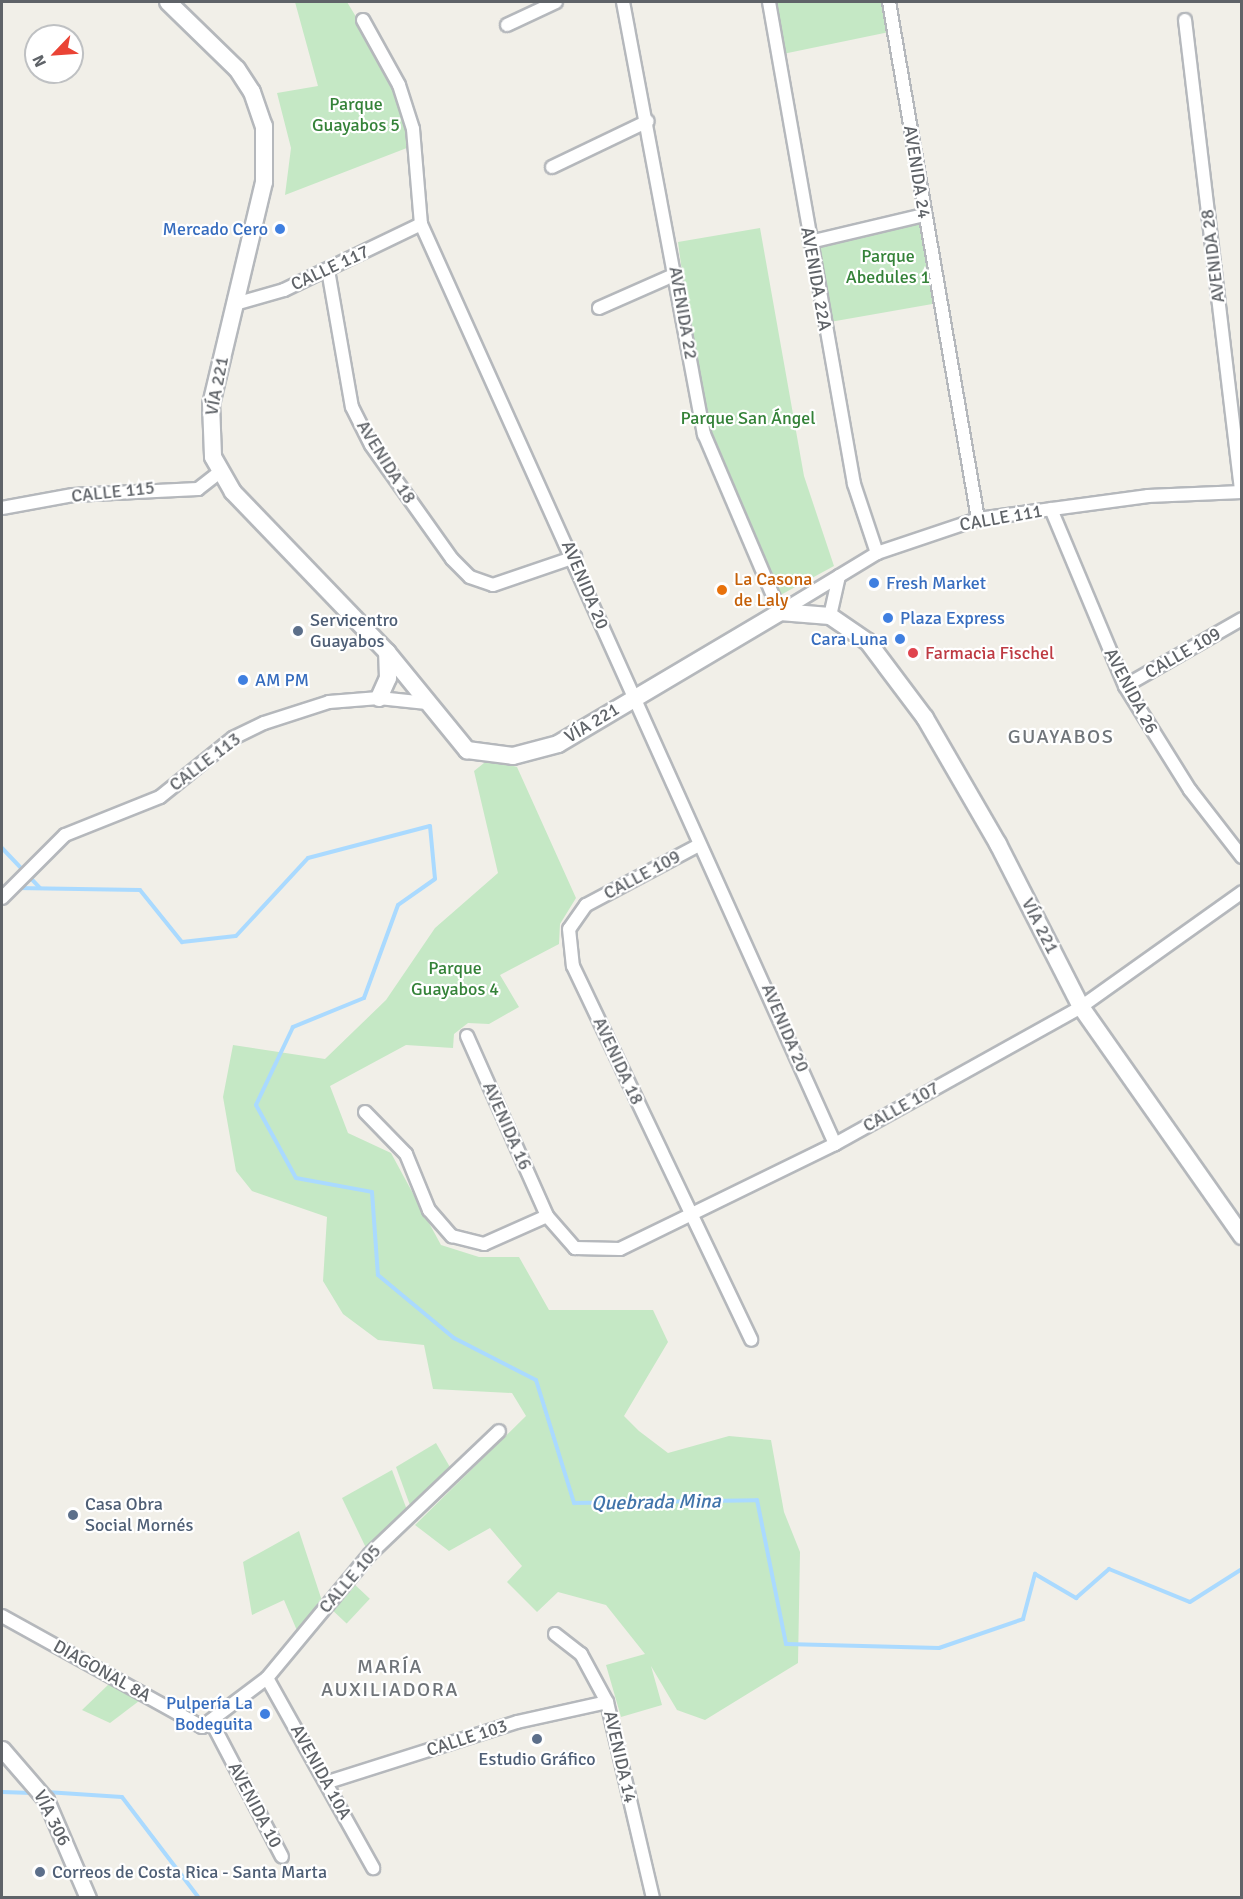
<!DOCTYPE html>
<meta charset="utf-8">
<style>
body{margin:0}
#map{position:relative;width:1243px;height:1899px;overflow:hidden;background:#f1efe8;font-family:Signika,sans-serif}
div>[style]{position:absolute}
.green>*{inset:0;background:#c5e8c5;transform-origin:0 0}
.stream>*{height:4px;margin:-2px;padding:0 2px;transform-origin:2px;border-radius:2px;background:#aadaff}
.roads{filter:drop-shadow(2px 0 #b5b8bc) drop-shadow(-2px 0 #b5b8bc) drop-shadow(0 2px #b5b8bc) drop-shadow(0 -2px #b5b8bc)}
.minor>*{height:12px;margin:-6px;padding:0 6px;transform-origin:6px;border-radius:6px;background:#fff}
.tertiary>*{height:15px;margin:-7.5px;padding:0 7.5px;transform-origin:7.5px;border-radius:7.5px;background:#fff}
.secondary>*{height:16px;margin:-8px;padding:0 8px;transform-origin:8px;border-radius:8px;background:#fff}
.dots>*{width:16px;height:16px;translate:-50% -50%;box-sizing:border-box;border:3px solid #fff;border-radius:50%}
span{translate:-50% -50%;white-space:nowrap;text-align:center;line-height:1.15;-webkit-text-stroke:4.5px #fff;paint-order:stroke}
.park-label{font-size:18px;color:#348238}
.street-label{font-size:18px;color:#5f6368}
.shop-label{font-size:18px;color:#366cbe}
.right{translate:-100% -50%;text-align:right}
.left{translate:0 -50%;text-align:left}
.food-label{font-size:18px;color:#c56008}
.service-label{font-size:18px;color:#4e5e75}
.health-label{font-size:18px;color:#be3a42}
.neighbourhood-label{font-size:20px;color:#70757a;letter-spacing:1.5px}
.water-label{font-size:20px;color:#4174aa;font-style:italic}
.frame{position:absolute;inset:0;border:3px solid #5f6368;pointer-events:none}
.north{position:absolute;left:24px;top:24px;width:60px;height:60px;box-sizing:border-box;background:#fff;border:2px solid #bfc1c3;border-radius:50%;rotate:245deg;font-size:16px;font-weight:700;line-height:24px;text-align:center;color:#5f6368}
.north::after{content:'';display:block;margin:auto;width:21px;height:27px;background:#ea4335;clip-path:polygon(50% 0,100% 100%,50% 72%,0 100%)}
</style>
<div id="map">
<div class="green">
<div style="clip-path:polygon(295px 2px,347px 2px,400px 89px,412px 146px,285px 195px,291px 148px,277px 93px,318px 86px)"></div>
<div style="clip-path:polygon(769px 2px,889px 2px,894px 31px,778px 55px)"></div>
<div style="left:924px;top:215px;width:89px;height:117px;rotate:80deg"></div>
<div style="clip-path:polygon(760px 228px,804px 476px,834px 566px,775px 598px,704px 434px,678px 242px)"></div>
<div style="clip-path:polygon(489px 759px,517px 767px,576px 898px,560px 924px,559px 944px,500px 975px,519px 1007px,489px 1024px,468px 1023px,454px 1034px,453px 1048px,406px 1045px,330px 1086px,348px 1133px,391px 1153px,441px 1245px,479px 1257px,519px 1257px,549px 1310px,653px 1310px,668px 1342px,624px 1416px,639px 1431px,668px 1453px,729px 1436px,771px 1440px,784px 1512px,800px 1552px,798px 1663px,705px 1720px,677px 1710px,651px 1666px,662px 1705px,621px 1717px,606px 1665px,645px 1654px,606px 1605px,558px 1592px,537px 1612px,507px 1582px,522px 1566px,490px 1528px,449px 1551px,415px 1525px,526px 1416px,512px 1393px,433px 1389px,424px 1345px,378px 1340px,343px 1314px,323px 1281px,327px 1217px,252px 1191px,236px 1171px,223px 1097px,233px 1045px,325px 1059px,386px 1000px,435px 928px,498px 873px,474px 771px)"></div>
<div style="clip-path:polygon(436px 1443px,451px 1469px,411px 1508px,396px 1467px)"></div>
<div style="clip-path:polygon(392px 1470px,407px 1510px,367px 1550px,342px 1498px)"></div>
<div style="clip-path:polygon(299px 1531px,323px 1604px,298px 1633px,284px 1600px,252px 1615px,243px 1562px)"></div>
<div style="left:353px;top:1583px;width:23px;height:34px;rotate:43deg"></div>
<div style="clip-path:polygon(109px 1684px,139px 1701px,110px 1723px,82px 1710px)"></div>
</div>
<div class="stream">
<div style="left:2px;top:848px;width:55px;rotate:46.5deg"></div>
<div style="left:17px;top:888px;width:123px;rotate:0.9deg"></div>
<div style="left:140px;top:890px;width:67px;rotate:51.1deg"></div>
<div style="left:182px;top:942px;width:54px;rotate:-6.3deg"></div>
<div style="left:236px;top:936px;width:106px;rotate:-47.3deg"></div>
<div style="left:308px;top:858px;width:126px;rotate:-14.7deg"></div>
<div style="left:430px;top:826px;width:53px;rotate:84.6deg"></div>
<div style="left:435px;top:879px;width:45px;rotate:144.9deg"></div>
<div style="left:398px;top:905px;width:99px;rotate:110.1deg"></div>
<div style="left:364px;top:998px;width:77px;rotate:157.8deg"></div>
<div style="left:293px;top:1027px;width:86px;rotate:115.4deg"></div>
<div style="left:256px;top:1105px;width:83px;rotate:61.3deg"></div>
<div style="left:296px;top:1178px;width:77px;rotate:10.4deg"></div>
<div style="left:372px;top:1192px;width:83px;rotate:85.9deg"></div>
<div style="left:378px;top:1275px;width:99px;rotate:39.7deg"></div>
<div style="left:454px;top:1338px;width:92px;rotate:27.1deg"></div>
<div style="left:536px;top:1380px;width:129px;rotate:72.8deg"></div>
<div style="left:574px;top:1503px;width:183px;rotate:-0.9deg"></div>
<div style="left:757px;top:1500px;width:147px;rotate:78.6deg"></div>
<div style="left:786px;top:1644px;width:153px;rotate:1.5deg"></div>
<div style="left:939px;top:1648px;width:89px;rotate:-19deg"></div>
<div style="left:1023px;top:1619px;width:47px;rotate:-75.1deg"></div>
<div style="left:1035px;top:1574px;width:48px;rotate:30.3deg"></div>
<div style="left:1076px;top:1598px;width:44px;rotate:-41.3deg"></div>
<div style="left:1109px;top:1569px;width:87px;rotate:22.2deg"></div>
<div style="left:1190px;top:1602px;width:62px;rotate:-32.4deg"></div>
<div style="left:2px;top:1792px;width:30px;rotate:2deg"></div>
<div style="left:46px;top:1792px;width:76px;rotate:3.8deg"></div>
<div style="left:122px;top:1797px;width:127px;rotate:52.7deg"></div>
</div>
<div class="roads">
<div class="minor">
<div style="left:623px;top:2px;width:440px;rotate:79.4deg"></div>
<div style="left:704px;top:434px;width:194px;rotate:66.9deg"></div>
<div style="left:780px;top:612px;width:114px;rotate:-31.3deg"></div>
<div style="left:877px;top:553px;width:107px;rotate:-18.6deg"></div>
<div style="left:978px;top:519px;width:172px;rotate:-7.7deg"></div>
<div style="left:1148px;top:496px;width:94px;rotate:-2.4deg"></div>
<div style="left:769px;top:2px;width:489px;rotate:80deg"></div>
<div style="left:854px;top:484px;width:73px;rotate:71.6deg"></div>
<div style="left:889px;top:2px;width:525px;rotate:80.23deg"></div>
<div style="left:363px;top:20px;width:74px;rotate:61deg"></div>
<div style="left:399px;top:85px;width:46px;rotate:72.3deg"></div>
<div style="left:413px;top:129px;width:95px;rotate:85.2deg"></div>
<div style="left:421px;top:224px;width:1009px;rotate:65.77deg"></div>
<div style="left:1185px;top:20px;width:475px;rotate:83.2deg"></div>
<div style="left:507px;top:25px;width:54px;rotate:-25.1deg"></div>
<div style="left:552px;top:167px;width:106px;rotate:-25.6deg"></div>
<div style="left:810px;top:242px;width:117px;rotate:-13.3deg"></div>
<div style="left:328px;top:270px;width:139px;rotate:80.1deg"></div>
<div style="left:352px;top:407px;width:42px;rotate:63.4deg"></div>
<div style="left:371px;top:445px;width:140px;rotate:54.6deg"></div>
<div style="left:452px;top:559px;width:25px;rotate:45deg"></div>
<div style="left:470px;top:577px;width:24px;rotate:19deg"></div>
<div style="left:493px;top:585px;width:87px;rotate:-18.9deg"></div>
<div style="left:235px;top:304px;width:51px;rotate:-15.9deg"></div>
<div style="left:284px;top:290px;width:152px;rotate:-25.7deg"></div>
<div style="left:599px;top:308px;width:84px;rotate:-23.8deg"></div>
<div style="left:2px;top:508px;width:72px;rotate:-10.4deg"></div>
<div style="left:73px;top:495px;width:125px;rotate:-2.7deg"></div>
<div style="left:198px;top:489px;width:28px;rotate:-38deg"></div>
<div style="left:1051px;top:509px;width:192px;rotate:67.3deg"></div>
<div style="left:1125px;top:686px;width:123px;rotate:58deg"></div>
<div style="left:1190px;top:790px;width:85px;rotate:52.2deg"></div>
<div style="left:830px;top:616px;width:41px;rotate:-77.3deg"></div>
<div style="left:1125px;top:686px;width:135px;rotate:-29.8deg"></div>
<div style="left:699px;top:845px;width:128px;rotate:152deg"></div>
<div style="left:586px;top:905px;width:29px;rotate:125deg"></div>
<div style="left:569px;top:929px;width:37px;rotate:84deg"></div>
<div style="left:573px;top:966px;width:414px;rotate:64.5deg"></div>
<div style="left:2px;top:898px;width:89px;rotate:-45deg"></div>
<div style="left:65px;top:835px;width:102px;rotate:-21.8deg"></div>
<div style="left:160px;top:797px;width:94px;rotate:-38.9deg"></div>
<div style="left:233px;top:738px;width:34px;rotate:-26deg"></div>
<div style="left:264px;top:723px;width:68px;rotate:-17.9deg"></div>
<div style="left:329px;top:702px;width:50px;rotate:-4.6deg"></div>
<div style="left:379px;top:698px;width:48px;rotate:5.9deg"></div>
<div style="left:467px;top:1036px;width:197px;rotate:66deg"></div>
<div style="left:547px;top:1216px;width:43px;rotate:48.8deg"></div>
<div style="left:575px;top:1248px;width:45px;rotate:1.3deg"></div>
<div style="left:620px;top:1249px;width:239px;rotate:-26deg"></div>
<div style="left:835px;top:1144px;width:282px;rotate:-29.1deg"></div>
<div style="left:1081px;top:1007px;width:198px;rotate:-35.5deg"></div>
<div style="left:365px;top:1112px;width:59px;rotate:45.7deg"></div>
<div style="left:406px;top:1154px;width:61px;rotate:67.7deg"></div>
<div style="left:429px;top:1210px;width:35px;rotate:49deg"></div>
<div style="left:452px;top:1236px;width:33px;rotate:14deg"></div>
<div style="left:484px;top:1244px;width:69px;rotate:-24deg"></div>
<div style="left:2px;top:1616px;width:229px;rotate:29deg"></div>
<div style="left:202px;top:1727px;width:81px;rotate:-37deg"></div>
<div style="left:267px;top:1678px;width:161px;rotate:-50.3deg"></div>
<div style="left:370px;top:1554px;width:178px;rotate:-43.6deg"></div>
<div style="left:555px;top:1634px;width:33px;rotate:38deg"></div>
<div style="left:581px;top:1654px;width:55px;rotate:61.6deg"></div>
<div style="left:607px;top:1702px;width:201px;rotate:76.8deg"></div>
<div style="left:267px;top:1678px;width:218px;rotate:60.8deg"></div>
<div style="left:211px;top:1721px;width:153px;rotate:62.4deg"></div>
<div style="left:328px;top:1782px;width:198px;rotate:-17.6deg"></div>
<div style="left:517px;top:1722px;width:92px;rotate:-12.5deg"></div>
</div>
<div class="tertiary">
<div style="left:2px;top:1749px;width:67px;rotate:49.2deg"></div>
<div style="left:46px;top:1800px;width:107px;rotate:66.8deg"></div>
</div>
<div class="secondary">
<div style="left:168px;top:2px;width:96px;rotate:44.2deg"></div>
<div style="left:237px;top:69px;width:27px;rotate:57deg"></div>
<div style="left:252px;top:92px;width:36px;rotate:71deg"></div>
<div style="left:264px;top:126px;width:56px;rotate:90deg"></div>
<div style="left:264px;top:182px;width:228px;rotate:103.4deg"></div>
<div style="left:211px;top:404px;width:53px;rotate:87.8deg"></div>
<div style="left:213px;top:457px;width:40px;rotate:60.3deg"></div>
<div style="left:233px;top:492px;width:222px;rotate:46.1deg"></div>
<div style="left:387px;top:652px;width:127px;rotate:50.8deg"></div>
<div style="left:467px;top:750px;width:46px;rotate:7.4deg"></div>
<div style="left:513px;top:756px;width:47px;rotate:-14.9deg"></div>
<div style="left:558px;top:744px;width:258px;rotate:-30.7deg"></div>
<div style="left:780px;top:612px;width:50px;rotate:4.6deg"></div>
<div style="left:830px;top:616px;width:46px;rotate:34.4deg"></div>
<div style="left:868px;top:642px;width:95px;rotate:53.1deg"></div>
<div style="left:925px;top:718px;width:146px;rotate:59.9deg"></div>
<div style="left:998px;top:844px;width:183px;rotate:63deg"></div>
<div style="left:1081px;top:1007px;width:280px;rotate:54.9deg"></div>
<div style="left:379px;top:698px;width:22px;rotate:-66deg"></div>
<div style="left:388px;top:678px;width:26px;rotate:-92deg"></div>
</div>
</div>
<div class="dots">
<div style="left:280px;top:229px;background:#3f7fe0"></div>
<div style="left:874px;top:583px;background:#3f7fe0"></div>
<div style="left:722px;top:590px;background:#e8710a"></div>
<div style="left:888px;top:618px;background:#3f7fe0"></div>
<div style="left:298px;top:631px;background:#5c6f8a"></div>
<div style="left:900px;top:639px;background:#3f7fe0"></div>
<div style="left:913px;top:653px;background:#e0444e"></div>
<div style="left:243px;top:680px;background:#3f7fe0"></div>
<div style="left:73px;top:1515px;background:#5c6f8a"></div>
<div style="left:265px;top:1714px;background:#3f7fe0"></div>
<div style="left:537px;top:1739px;background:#5c6f8a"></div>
<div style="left:40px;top:1872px;background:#5c6f8a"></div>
</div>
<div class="park-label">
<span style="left:356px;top:115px">Parque<br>Guayabos 5</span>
<span style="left:888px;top:267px">Parque<br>Abedules 1</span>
<span style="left:748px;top:418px">Parque San Ángel</span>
<span style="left:455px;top:979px">Parque<br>Guayabos 4</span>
</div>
<div class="street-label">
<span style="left:917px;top:172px;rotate:81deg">AVENIDA 24</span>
<span style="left:1213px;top:256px;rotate:-97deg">AVENIDA 28</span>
<span style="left:330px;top:268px;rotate:-25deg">CALLE 117</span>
<span style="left:816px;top:279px;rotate:80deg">AVENIDA 22A</span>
<span style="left:683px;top:313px;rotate:80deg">AVENIDA 22</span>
<span style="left:217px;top:386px;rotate:-79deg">VÍA 221</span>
<span style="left:386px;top:462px;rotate:58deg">AVENIDA 18</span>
<span style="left:113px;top:492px;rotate:-6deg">CALLE 115</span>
<span style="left:1001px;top:518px;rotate:-10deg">CALLE 111</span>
<span style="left:585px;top:585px;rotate:67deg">AVENIDA 20</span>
<span style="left:1183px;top:653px;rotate:-30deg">CALLE 109</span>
<span style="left:1131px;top:691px;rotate:62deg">AVENIDA 26</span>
<span style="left:592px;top:723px;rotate:-31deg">VÍA 221</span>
<span style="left:205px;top:762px;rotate:-37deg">CALLE 113</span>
<span style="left:642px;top:875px;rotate:-28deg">CALLE 109</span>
<span style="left:1040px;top:926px;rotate:63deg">VÍA 221</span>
<span style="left:785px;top:1028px;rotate:67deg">AVENIDA 20</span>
<span style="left:618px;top:1061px;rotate:65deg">AVENIDA 18</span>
<span style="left:901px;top:1107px;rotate:-29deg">CALLE 107</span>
<span style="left:507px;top:1126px;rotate:66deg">AVENIDA 16</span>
<span style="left:350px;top:1579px;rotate:-49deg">CALLE 105</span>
<span style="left:102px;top:1671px;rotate:29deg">DIAGONAL 8A</span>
<span style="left:467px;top:1738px;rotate:-18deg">CALLE 103</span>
<span style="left:620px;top:1757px;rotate:77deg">AVENIDA 14</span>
<span style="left:321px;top:1772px;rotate:61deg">AVENIDA 10A</span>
<span style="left:255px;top:1805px;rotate:62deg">AVENIDA 10</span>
<span style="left:52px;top:1818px;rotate:63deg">VÍA 306</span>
</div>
<div class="shop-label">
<span class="right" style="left:268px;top:229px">Mercado Cero</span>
<span class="left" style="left:886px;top:583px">Fresh Market</span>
<span class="left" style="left:900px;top:618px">Plaza Express</span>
<span class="right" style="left:888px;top:639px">Cara Luna</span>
<span class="left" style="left:255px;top:680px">AM PM</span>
<span class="right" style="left:253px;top:1714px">Pulpería La<br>Bodeguita</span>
</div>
<div class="food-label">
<span class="left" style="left:734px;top:590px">La Casona<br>de Laly</span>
</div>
<div class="service-label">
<span class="left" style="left:310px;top:631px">Servicentro<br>Guayabos</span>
<span class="left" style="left:85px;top:1515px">Casa Obra<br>Social Mornés</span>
<span style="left:537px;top:1759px">Estudio Gráfico</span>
<span class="left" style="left:52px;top:1872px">Correos de Costa Rica - Santa Marta</span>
</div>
<div class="health-label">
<span class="left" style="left:925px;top:653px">Farmacia Fischel</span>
</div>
<div class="neighbourhood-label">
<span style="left:1061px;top:736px">GUAYABOS</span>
<span style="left:390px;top:1678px">MARÍA<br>AUXILIADORA</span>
</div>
<div class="water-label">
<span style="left:656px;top:1502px;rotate:-1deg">Quebrada Mina</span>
</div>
<div class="frame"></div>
<div class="north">N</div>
</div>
